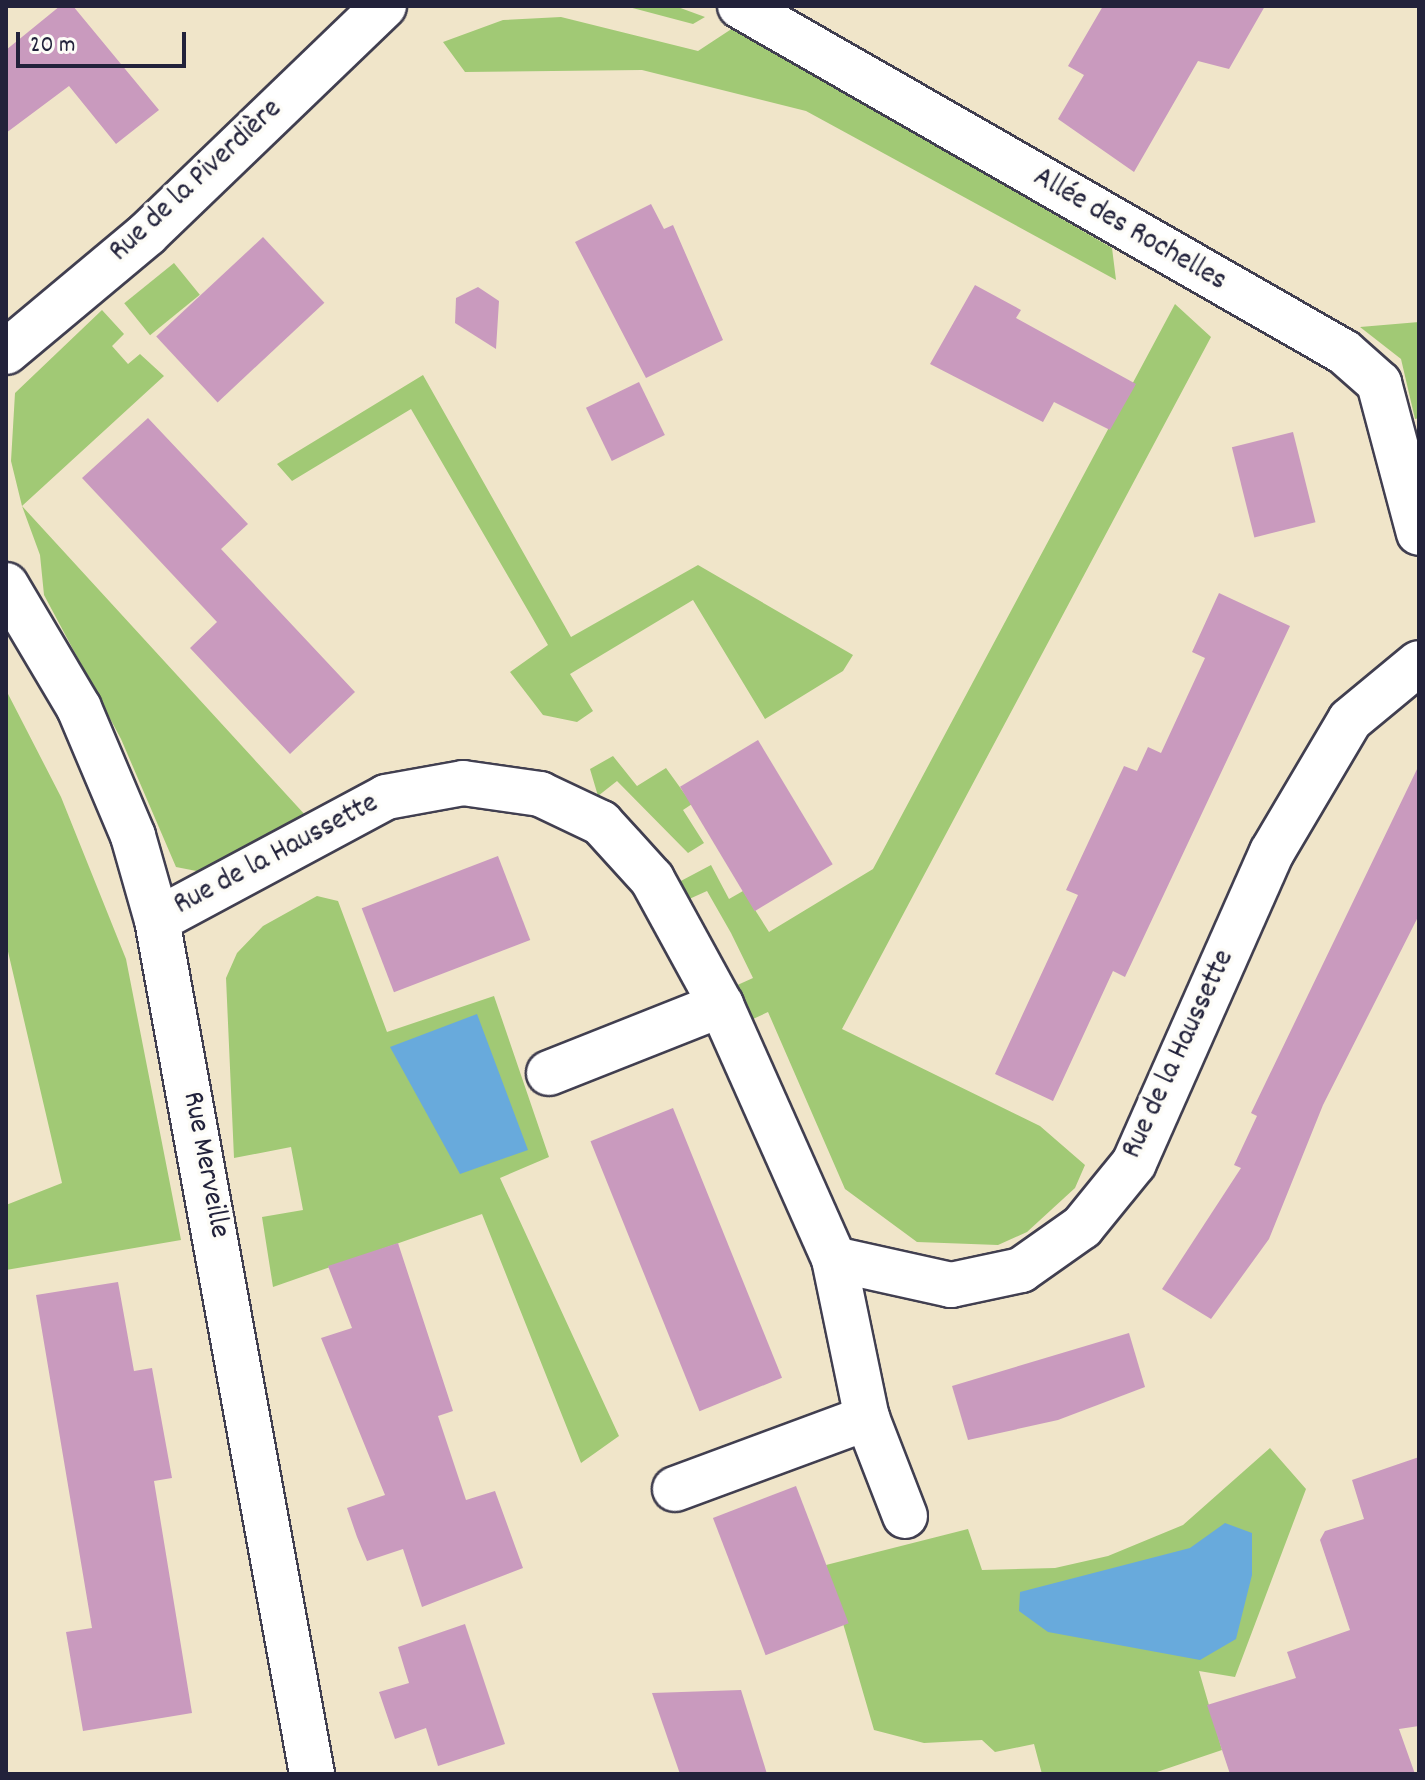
<!DOCTYPE html>
<meta charset="utf-8">
<style>
body{margin:0}
#map{position:relative;width:1425px;height:1780px;overflow:hidden;background:#f0e5c9;font-family:Dekko,sans-serif}
div>[style]{position:absolute}
.green>*{inset:0;background:#a1c975;transform-origin:0 0}
.water>*{inset:0;background:#68aadc}
.building>*{inset:0;background:#c99abe;transform-origin:0 0}
.roads{filter:drop-shadow(2px 0 #413f50) drop-shadow(-2px 0 #413f50) drop-shadow(0 2px #413f50) drop-shadow(0 -2px #413f50)}
.minor>*{height:44px;margin:-22px;padding:0 22px;transform-origin:22px;border-radius:22px;background:#fff}
span{translate:-50% -50%;white-space:nowrap;text-align:center;line-height:1.15;-webkit-text-stroke:7px #fdfcf7;paint-order:stroke}
.street-label{font-size:30px;color:#22223b}
.frame{position:absolute;inset:0;border:8px solid #22223b;pointer-events:none}
.scale{position:absolute;left:16px;top:32px;width:170px;height:36px;box-sizing:border-box;border:4px solid #22223b;border-top:0;padding-left:10px;font-size:24px;line-height:28px;white-space:nowrap;color:#22223b;-webkit-text-stroke:6px #fdfcf7;paint-order:stroke}
</style>
<div id="map">
<div class="green">
<div style="clip-path:polygon(625px 6px,675px 6px,705px 17px,693px 24px)"></div>
<div style="clip-path:polygon(561px 17px,698px 51px,733px 28px,1112px 248px,1116px 280px,806px 111px,642px 70px,465px 72px,443px 42px,503px 20px)"></div>
<div style="left:174px;top:263px;width:41px;height:64px;rotate:51deg"></div>
<div style="clip-path:polygon(1175px 304px,1211px 337px,842px 1029px,1040px 1126px,1085px 1165px,1075px 1188px,1027px 1232px,998px 1245px,917px 1242px,845px 1189px,768px 1012px,751px 1020px,733px 987px,753px 978px,731px 933px,707px 891px,687px 900px,677px 883px,711px 865px,729px 899px,743px 891px,769px 932px,873px 869px)"></div>
<div style="clip-path:polygon(102px 310px,124px 334px,112px 346px,128px 364px,140px 354px,164px 376px,22px 506px,307px 817px,217px 875px,176px 867px,121px 739px,44px 595px,40px 555px,22px 506px,11px 461px,15px 393px)"></div>
<div style="clip-path:polygon(1419px 322px,1419px 418px,1415px 419px,1401px 359px,1360px 327px)"></div>
<div style="clip-path:polygon(423px 375px,571px 637px,698px 565px,853px 655px,843px 671px,765px 719px,693px 600px,570px 674px,593px 711px,577px 722px,543px 715px,510px 672px,548px 645px,411px 409px,292px 481px,277px 464px)"></div>
<div style="clip-path:polygon(6px 690px,61px 797px,126px 959px,181px 1240px,6px 1270px,6px 1205px,62px 1183px,6px 943px)"></div>
<div style="clip-path:polygon(613px 756px,637px 786px,666px 768px,692px 804px,683px 810px,704px 843px,688px 853px,617px 781px,598px 796px,590px 769px)"></div>
<div style="clip-path:polygon(317px 896px,338px 901px,387px 1032px,494px 996px,549px 1157px,500px 1178px,619px 1436px,581px 1463px,482px 1214px,273px 1287px,262px 1217px,303px 1210px,291px 1147px,234px 1158px,226px 978px,237px 953px,263px 926px)"></div>
<div style="clip-path:polygon(1270px 1448px,1306px 1489px,1235px 1677px,1199px 1671px,1222px 1750px,1151px 1774px,1042px 1774px,1034px 1744px,995px 1752px,982px 1740px,924px 1743px,874px 1730px,826px 1565px,968px 1529px,982px 1570px,1055px 1568px,1108px 1556px,1183px 1525px)"></div>
</div>
<div class="water">
<div style="clip-path:polygon(477px 1014px,528px 1150px,460px 1174px,390px 1047px)"></div>
<div style="clip-path:polygon(1225px 1523px,1252px 1533px,1252px 1575px,1236px 1639px,1200px 1660px,1048px 1632px,1019px 1611px,1020px 1592px,1190px 1548px)"></div>
</div>
<div class="building">
<div style="clip-path:polygon(60px 6px,73px 6px,159px 110px,116px 144px,69px 86px,6px 133px,6px 50px)"></div>
<div style="clip-path:polygon(1103px 6px,1265px 6px,1229px 69px,1198px 61px,1134px 172px,1058px 119px,1084px 75px,1068px 66px)"></div>
<div style="clip-path:polygon(651px 204px,664px 229px,673px 225px,723px 340px,646px 378px,575px 242px)"></div>
<div style="left:263px;top:237px;width:90px;height:146px;rotate:47deg"></div>
<div style="clip-path:polygon(975px 285px,1021px 310px,1016px 318px,1136px 384px,1110px 430px,1054px 402px,1043px 422px,930px 364px)"></div>
<div style="clip-path:polygon(478px 287px,499px 301px,496px 349px,455px 323px,456px 298px)"></div>
<div style="left:639px;top:382px;width:59px;height:59px;rotate:64deg"></div>
<div style="clip-path:polygon(148px 418px,248px 524px,221px 549px,355px 692px,290px 754px,190px 648px,217px 622px,82px 478px)"></div>
<div style="left:1293px;top:432px;width:93px;height:63px;rotate:76deg"></div>
<div style="clip-path:polygon(1219px 593px,1290px 626px,1125px 977px,1113px 971px,1053px 1101px,995px 1074px,1078px 895px,1066px 890px,1124px 766px,1137px 771px,1148px 747px,1161px 753px,1205px 658px,1192px 652px)"></div>
<div style="left:758px;top:740px;width:145px;height:91px;rotate:59deg"></div>
<div style="clip-path:polygon(1419px 765px,1419px 915px,1323px 1105px,1269px 1239px,1211px 1319px,1162px 1289px,1241px 1168px,1234px 1165px,1257px 1116px,1251px 1113px)"></div>
<div style="left:498px;top:856px;width:90px;height:146px;rotate:69deg"></div>
<div style="left:673px;top:1108px;width:291px;height:89px;rotate:68deg"></div>
<div style="clip-path:polygon(398px 1243px,453px 1411px,438px 1416px,466px 1500px,495px 1491px,523px 1568px,422px 1607px,403px 1549px,367px 1561px,357px 1537px,347px 1508px,385px 1495px,321px 1338px,352px 1328px,328px 1266px)"></div>
<div style="clip-path:polygon(118px 1282px,134px 1371px,152px 1368px,172px 1478px,154px 1481px,192px 1713px,83px 1731px,66px 1632px,92px 1628px,36px 1295px)"></div>
<div style="clip-path:polygon(1129px 1333px,1145px 1387px,1058px 1420px,968px 1440px,952px 1386px)"></div>
<div style="clip-path:polygon(1419px 1457px,1419px 1726px,1399px 1729px,1415px 1774px,1230px 1774px,1207px 1705px,1296px 1678px,1287px 1652px,1350px 1630px,1320px 1540px,1325px 1531px,1364px 1519px,1352px 1480px)"></div>
<div style="left:796px;top:1486px;width:147px;height:89px;rotate:69deg"></div>
<div style="clip-path:polygon(465px 1624px,505px 1744px,438px 1766px,426px 1728px,395px 1739px,379px 1692px,409px 1683px,398px 1647px)"></div>
<div style="clip-path:polygon(741px 1690px,767px 1774px,680px 1774px,652px 1693px)"></div>
</div>
<div class="roads">
<div class="minor">
<div style="left:740px;top:6px;width:696px;rotate:29.81deg"></div>
<div style="left:1344px;top:352px;width:47px;rotate:41.5deg"></div>
<div style="left:1379px;top:383px;width:155px;rotate:75.1deg"></div>
<div style="left:6px;top:352px;width:184px;rotate:-39.9deg"></div>
<div style="left:147px;top:234px;width:329px;rotate:-43.9deg"></div>
<div style="left:6px;top:585px;width:143px;rotate:59.3deg"></div>
<div style="left:79px;top:708px;width:139px;rotate:67.1deg"></div>
<div style="left:133px;top:836px;width:87px;rotate:74.1deg"></div>
<div style="left:157px;top:920px;width:868px;rotate:79.71deg"></div>
<div style="left:157px;top:920px;width:260px;rotate:-28.2deg"></div>
<div style="left:386px;top:797px;width:78px;rotate:-10.3deg"></div>
<div style="left:463px;top:783px;width:78px;rotate:8.1deg"></div>
<div style="left:540px;top:794px;width:68px;rotate:25.4deg"></div>
<div style="left:601px;top:823px;width:76px;rotate:47.7deg"></div>
<div style="left:652px;top:879px;width:144px;rotate:61.3deg"></div>
<div style="left:721px;top:1005px;width:278px;rotate:66deg"></div>
<div style="left:834px;top:1259px;width:120px;rotate:12.5deg"></div>
<div style="left:951px;top:1285px;width:72px;rotate:-12.1deg"></div>
<div style="left:1021px;top:1270px;width:75px;rotate:-35.2deg"></div>
<div style="left:1082px;top:1227px;width:82px;rotate:-50.9deg"></div>
<div style="left:1134px;top:1163px;width:340px;rotate:-66.1deg"></div>
<div style="left:1272px;top:852px;width:153px;rotate:-59.4deg"></div>
<div style="left:1350px;top:720px;width:89px;rotate:-39.6deg"></div>
<div style="left:549px;top:1073px;width:185px;rotate:-21.6deg"></div>
<div style="left:834px;top:1259px;width:162px;rotate:78.3deg"></div>
<div style="left:867px;top:1418px;width:105px;rotate:68.8deg"></div>
<div style="left:675px;top:1489px;width:205px;rotate:-20.3deg"></div>
</div>
</div>
<div class="street-label">
<span style="left:197px;top:182px;rotate:-43deg">Rue de la Piverdière</span>
<span style="left:1129px;top:231px;rotate:30deg">Allée des Rochelles</span>
<span style="left:277px;top:856px;rotate:-28deg">Rue de la Haussette</span>
<span style="left:1180px;top:1055px;rotate:-65deg">Rue de la Haussette</span>
<span style="left:204px;top:1165px;rotate:79deg">Rue Merveille</span>
</div>
<div class="frame"></div>
<div class="scale">20 m</div>
</div>
